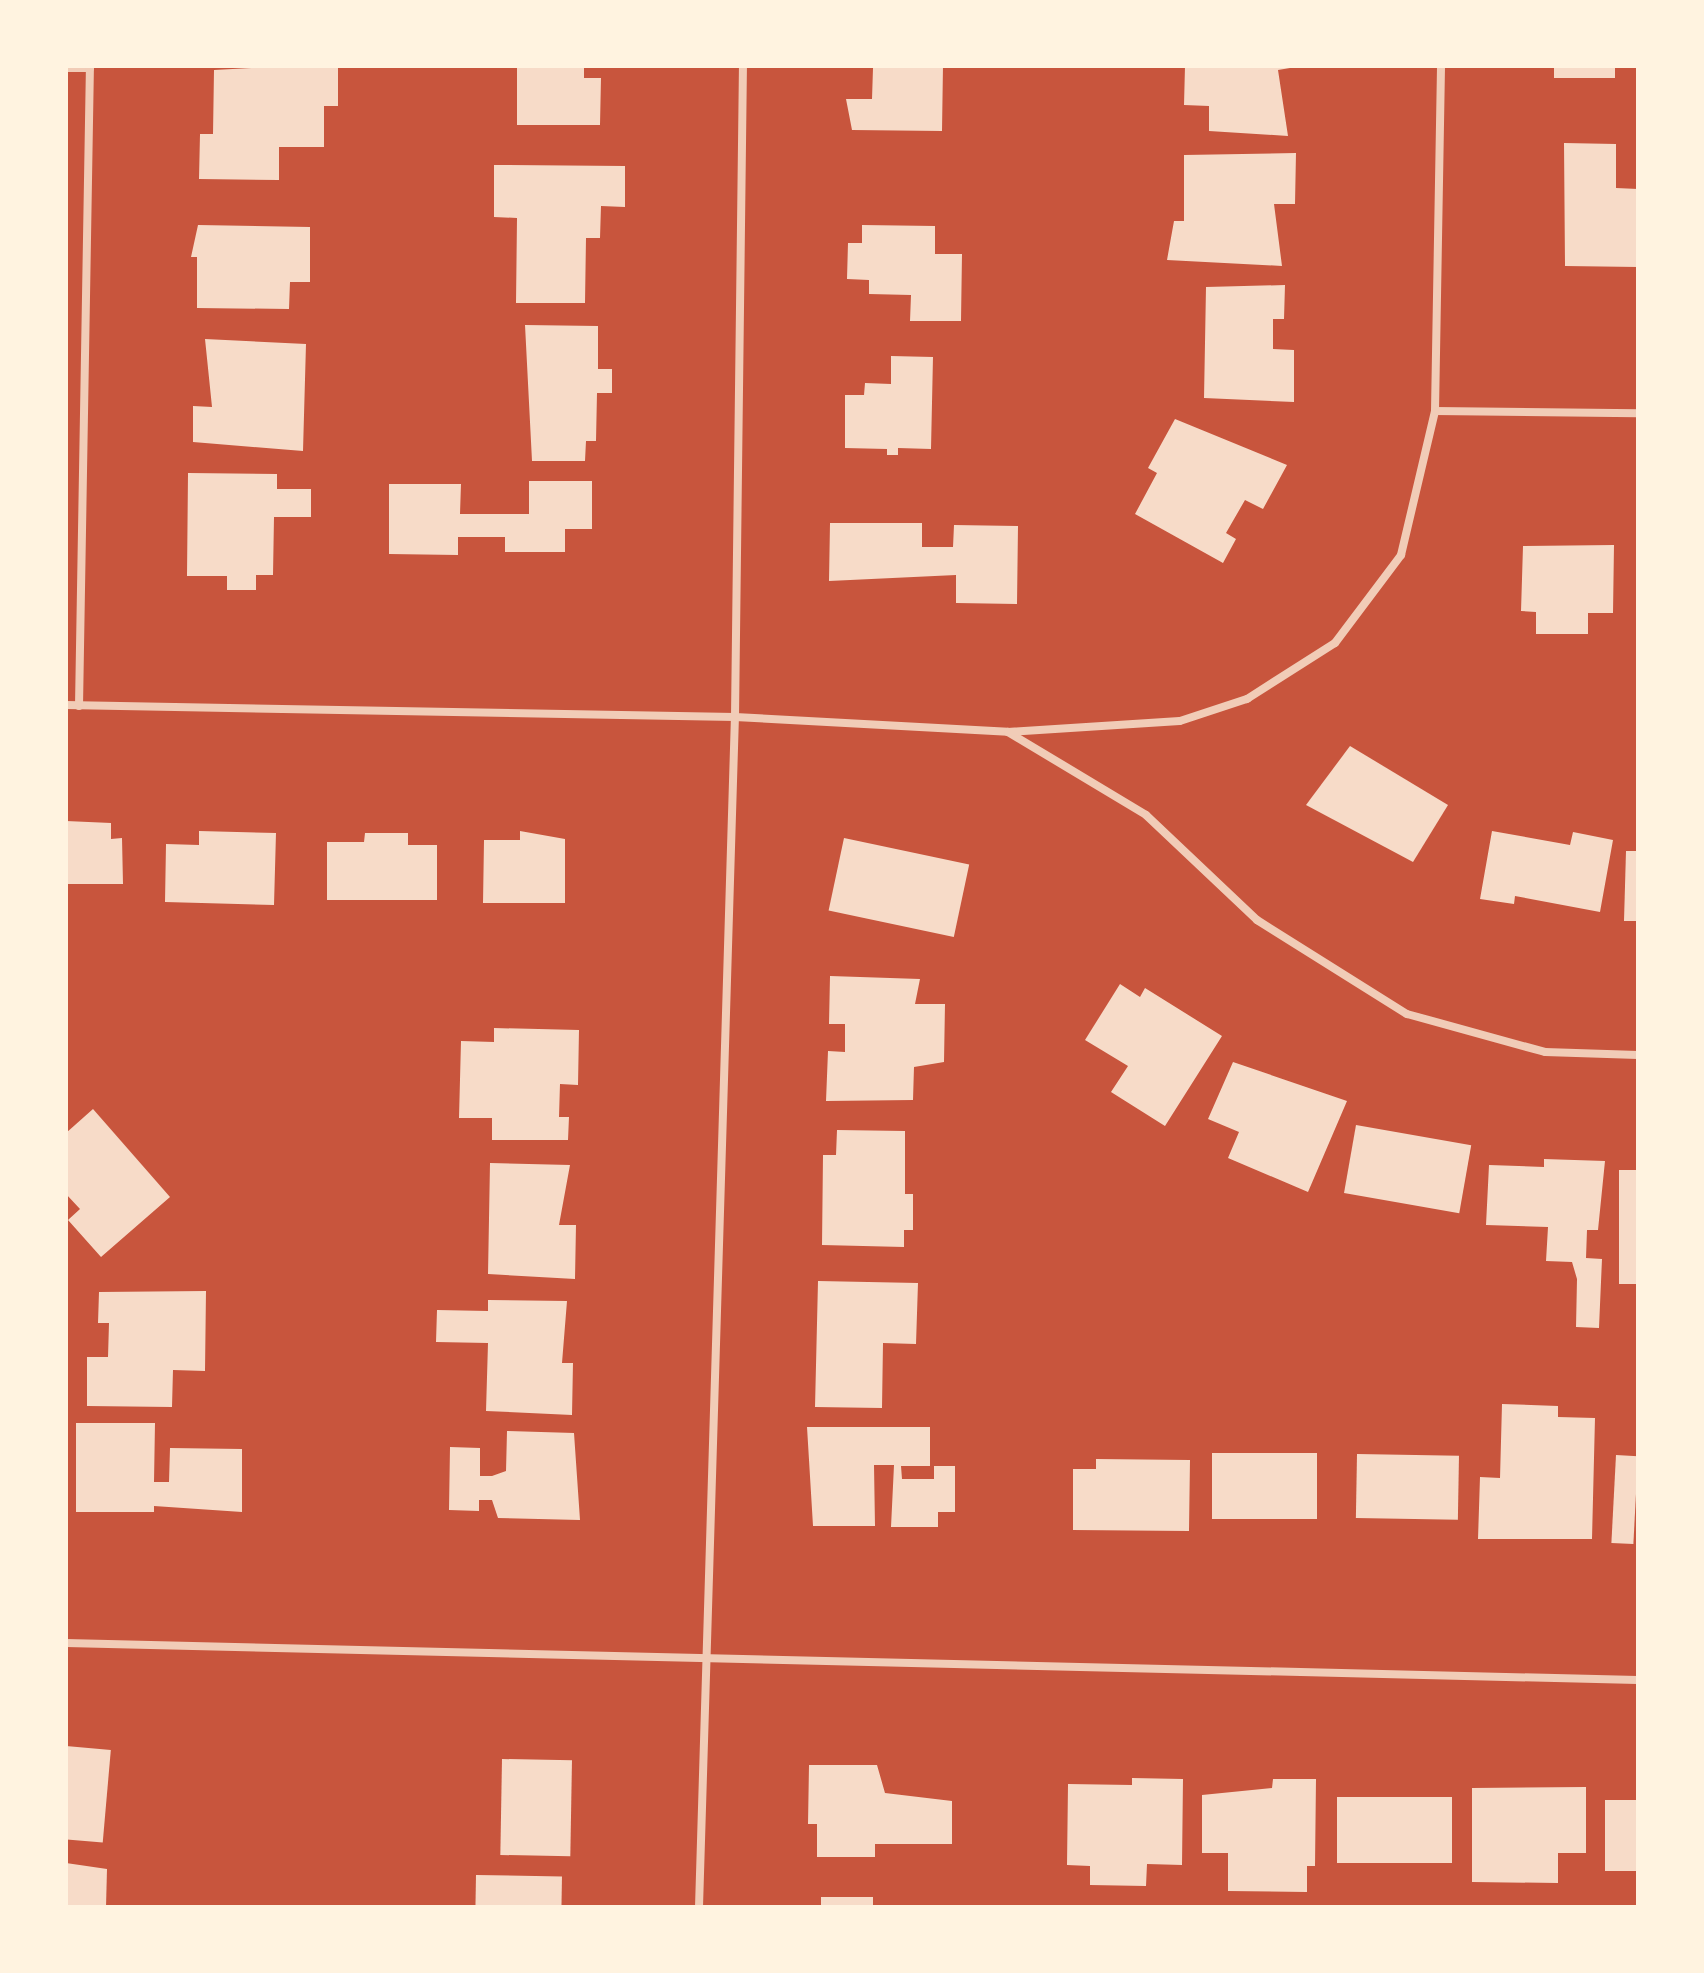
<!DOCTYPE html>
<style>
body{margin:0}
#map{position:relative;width:1704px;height:1973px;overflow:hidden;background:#c8553d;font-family:"Space Grotesk",sans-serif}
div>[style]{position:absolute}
.building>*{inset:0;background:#f7dbc8;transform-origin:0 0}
.minor>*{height:8px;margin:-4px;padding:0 4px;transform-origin:4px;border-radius:4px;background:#f1ccb7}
span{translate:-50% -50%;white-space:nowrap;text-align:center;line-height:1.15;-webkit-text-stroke:8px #fff3e0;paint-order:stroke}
.frame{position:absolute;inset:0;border:68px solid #fff3e0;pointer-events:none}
</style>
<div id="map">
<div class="building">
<div style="clip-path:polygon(287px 66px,338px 66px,338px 106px,324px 106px,324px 147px,279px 147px,279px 180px,199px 179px,200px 134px,213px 134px,214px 70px)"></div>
<div style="clip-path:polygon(517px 66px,584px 66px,584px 78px,601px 78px,600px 125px,517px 125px)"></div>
<div style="clip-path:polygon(943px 66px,942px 131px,852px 130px,846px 99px,872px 99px,873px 68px)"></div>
<div style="clip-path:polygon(1185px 66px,1302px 66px,1278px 70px,1288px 136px,1209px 131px,1209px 106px,1184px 105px)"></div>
<div style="left:1554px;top:66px;width:61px;height:12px"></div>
<div style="clip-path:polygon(1564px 143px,1616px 144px,1616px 188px,1638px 189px,1638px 267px,1565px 266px)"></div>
<div style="clip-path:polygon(1296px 153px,1295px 204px,1274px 204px,1282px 266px,1167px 260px,1174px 221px,1184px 221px,1184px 155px)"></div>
<div style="clip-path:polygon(494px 165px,625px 166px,625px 207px,601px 206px,600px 238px,586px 238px,585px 303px,516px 303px,517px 218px,494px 217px)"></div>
<div style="clip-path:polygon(198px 225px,310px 227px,310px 282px,290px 282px,289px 309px,197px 308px,197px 257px,191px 257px)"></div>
<div style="clip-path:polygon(862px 225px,935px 226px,935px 254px,962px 254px,961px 321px,910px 321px,911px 295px,869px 294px,869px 280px,847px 279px,848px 243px,862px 243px)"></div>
<div style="clip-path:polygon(1285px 285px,1284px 319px,1273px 319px,1273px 349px,1294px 350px,1294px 402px,1204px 398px,1206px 287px)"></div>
<div style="clip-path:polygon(525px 325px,598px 326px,598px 369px,612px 369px,612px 393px,597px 393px,596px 441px,586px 441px,585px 461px,532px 461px)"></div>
<div style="clip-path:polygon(205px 339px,306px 344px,303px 451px,193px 442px,193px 406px,212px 407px)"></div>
<div style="clip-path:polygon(891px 356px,933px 357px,931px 449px,898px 448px,898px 455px,887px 455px,887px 449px,845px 448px,845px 395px,864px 395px,865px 383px,891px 384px)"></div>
<div style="clip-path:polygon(1175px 419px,1287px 465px,1263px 509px,1245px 500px,1226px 533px,1236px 539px,1223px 563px,1135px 514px,1157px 473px,1148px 468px)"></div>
<div style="clip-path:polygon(188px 473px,277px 474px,277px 489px,311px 489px,311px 517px,274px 517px,273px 575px,256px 575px,256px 590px,227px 590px,227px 576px,187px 576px)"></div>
<div style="clip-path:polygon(529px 481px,592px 481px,592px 529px,565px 529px,565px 552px,505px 552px,505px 537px,458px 537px,458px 555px,389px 554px,389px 484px,461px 484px,460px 514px,529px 514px)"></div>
<div style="clip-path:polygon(830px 523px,922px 523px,922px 547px,953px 547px,954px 525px,1018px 526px,1017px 604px,956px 603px,956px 575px,829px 581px)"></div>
<div style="clip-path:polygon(1614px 545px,1613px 613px,1588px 613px,1588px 634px,1536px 634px,1536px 612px,1521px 611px,1523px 546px)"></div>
<div style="clip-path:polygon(1350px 746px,1448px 805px,1413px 862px,1306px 805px)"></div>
<div style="clip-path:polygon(66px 821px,111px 823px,111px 839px,122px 838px,123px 884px,66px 884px)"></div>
<div style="clip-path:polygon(199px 831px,276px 833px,274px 905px,165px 902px,166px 844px,199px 845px)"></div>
<div style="clip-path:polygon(520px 831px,565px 839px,565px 903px,483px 903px,484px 840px,520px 840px)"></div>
<div style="clip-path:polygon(1492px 831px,1570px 845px,1573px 832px,1613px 840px,1600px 912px,1515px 896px,1514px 904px,1480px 899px)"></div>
<div style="clip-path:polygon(365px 833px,408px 833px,408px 845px,437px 845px,437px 900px,327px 900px,327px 842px,364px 842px)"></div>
<div style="left:844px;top:838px;width:128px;height:74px;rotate:12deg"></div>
<div style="clip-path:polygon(1626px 851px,1638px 851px,1638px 921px,1624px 921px)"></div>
<div style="clip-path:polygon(830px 976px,920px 979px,915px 1004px,945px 1004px,944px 1062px,914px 1067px,913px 1100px,826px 1101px,828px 1051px,845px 1052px,845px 1024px,829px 1024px)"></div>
<div style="clip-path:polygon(1120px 984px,1140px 997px,1145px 988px,1222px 1036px,1165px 1126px,1111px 1092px,1128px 1066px,1085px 1040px)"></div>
<div style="clip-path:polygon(494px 1028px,579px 1030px,578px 1085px,560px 1084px,559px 1117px,569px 1117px,568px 1140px,492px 1140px,492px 1118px,459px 1118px,461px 1041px,494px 1042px)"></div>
<div style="clip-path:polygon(1233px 1062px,1347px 1101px,1308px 1192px,1228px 1158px,1239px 1132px,1208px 1119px)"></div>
<div style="clip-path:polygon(93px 1109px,170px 1197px,101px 1257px,68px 1220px,80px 1209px,66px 1194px,66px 1133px)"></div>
<div style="left:1356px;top:1125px;width:117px;height:69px;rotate:10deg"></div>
<div style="clip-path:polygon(837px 1130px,905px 1131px,905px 1194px,913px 1194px,913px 1230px,904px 1230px,904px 1247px,822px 1245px,823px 1155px,836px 1155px)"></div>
<div style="clip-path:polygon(1544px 1159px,1605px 1161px,1598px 1230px,1587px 1230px,1586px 1258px,1602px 1259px,1599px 1328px,1576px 1327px,1577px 1279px,1572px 1262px,1546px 1261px,1548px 1227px,1486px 1225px,1489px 1165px,1544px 1167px)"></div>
<div style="clip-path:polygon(490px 1163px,570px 1165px,559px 1225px,576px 1225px,575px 1279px,488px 1274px)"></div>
<div style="left:1619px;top:1170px;width:19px;height:114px"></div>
<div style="clip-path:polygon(818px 1281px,918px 1283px,916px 1344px,883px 1343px,882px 1408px,815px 1407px)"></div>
<div style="clip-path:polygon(206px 1291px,205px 1371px,173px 1370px,172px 1407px,87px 1406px,87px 1357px,108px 1357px,109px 1323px,98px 1323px,99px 1292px)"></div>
<div style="clip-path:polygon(488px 1300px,567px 1301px,562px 1363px,573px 1363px,572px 1415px,486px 1411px,488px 1343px,436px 1342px,437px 1310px,488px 1311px)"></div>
<div style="clip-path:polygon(1502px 1404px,1558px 1406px,1558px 1417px,1595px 1418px,1592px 1539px,1478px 1539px,1480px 1477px,1500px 1478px)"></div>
<div style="clip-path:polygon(76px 1423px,155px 1423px,154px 1482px,169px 1482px,170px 1448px,242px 1449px,242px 1512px,154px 1506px,154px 1512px,76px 1512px)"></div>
<div style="clip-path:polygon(807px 1427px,930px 1427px,930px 1466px,901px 1466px,902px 1479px,934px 1479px,934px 1466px,955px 1466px,955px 1512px,938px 1512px,938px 1527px,891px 1527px,894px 1465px,874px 1465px,875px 1526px,813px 1526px)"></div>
<div style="clip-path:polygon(507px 1431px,574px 1433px,580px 1520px,498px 1518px,492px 1500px,479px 1500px,479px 1511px,449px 1510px,450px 1447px,480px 1448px,480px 1476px,492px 1476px,506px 1471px)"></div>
<div style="left:1212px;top:1453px;width:105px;height:66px"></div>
<div style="left:1357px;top:1454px;width:102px;height:64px;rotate:1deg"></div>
<div style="left:1616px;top:1455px;width:22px;height:88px;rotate:3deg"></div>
<div style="clip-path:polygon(1096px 1459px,1190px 1460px,1189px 1531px,1073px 1530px,1073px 1469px,1096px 1469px)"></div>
<div style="left:66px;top:1746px;width:45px;height:93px;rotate:5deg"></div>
<div style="left:502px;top:1759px;width:70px;height:96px;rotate:1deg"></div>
<div style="clip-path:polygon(809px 1765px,877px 1765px,885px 1793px,952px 1801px,952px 1844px,875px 1844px,875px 1857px,817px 1857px,817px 1824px,808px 1824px)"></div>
<div style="clip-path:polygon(1132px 1778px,1183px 1779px,1182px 1865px,1147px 1864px,1146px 1886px,1090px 1885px,1090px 1866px,1067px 1865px,1068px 1784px,1132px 1785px)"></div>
<div style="clip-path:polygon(1273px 1779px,1316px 1779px,1315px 1866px,1307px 1866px,1307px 1892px,1228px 1891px,1228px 1853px,1202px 1853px,1202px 1795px,1272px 1788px)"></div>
<div style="clip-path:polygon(1586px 1787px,1586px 1853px,1558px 1853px,1558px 1883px,1472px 1882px,1472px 1788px)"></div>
<div style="left:1337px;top:1797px;width:115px;height:66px"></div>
<div style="left:1605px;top:1800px;width:33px;height:71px"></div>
<div style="clip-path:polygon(66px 1863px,107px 1869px,106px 1907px,66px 1907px)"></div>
<div style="left:476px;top:1875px;width:86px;height:32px;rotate:1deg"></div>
<div style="left:821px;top:1897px;width:52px;height:10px"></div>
</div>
<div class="minor">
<div style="left:66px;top:68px;width:24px"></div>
<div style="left:1435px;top:411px;width:203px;rotate:0.6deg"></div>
<div style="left:66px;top:705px;width:669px;rotate:1.03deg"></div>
<div style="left:735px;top:717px;width:273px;rotate:3.1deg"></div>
<div style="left:1008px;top:732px;width:161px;rotate:31deg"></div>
<div style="left:1146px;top:815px;width:153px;rotate:43.4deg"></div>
<div style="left:1257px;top:920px;width:177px;rotate:32.1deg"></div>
<div style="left:1407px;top:1014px;width:143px;rotate:15.4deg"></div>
<div style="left:1545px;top:1052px;width:93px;rotate:1.8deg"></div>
<div style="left:79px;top:706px;width:640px;rotate:-89.02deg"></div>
<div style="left:1008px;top:732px;width:172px;rotate:-3.7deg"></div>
<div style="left:1180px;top:721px;width:71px;rotate:-18.2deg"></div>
<div style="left:1247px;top:699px;width:104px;rotate:-32.5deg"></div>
<div style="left:1335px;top:643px;width:110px;rotate:-53.1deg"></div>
<div style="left:1401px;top:555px;width:148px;rotate:-76.7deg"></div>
<div style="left:1435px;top:411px;width:345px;rotate:-89deg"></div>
<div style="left:66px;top:1643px;width:1572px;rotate:1.35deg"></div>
<div style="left:699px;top:1907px;width:1191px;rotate:-88.27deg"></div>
<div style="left:735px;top:717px;width:651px;rotate:-89.3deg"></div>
</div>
<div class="frame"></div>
</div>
